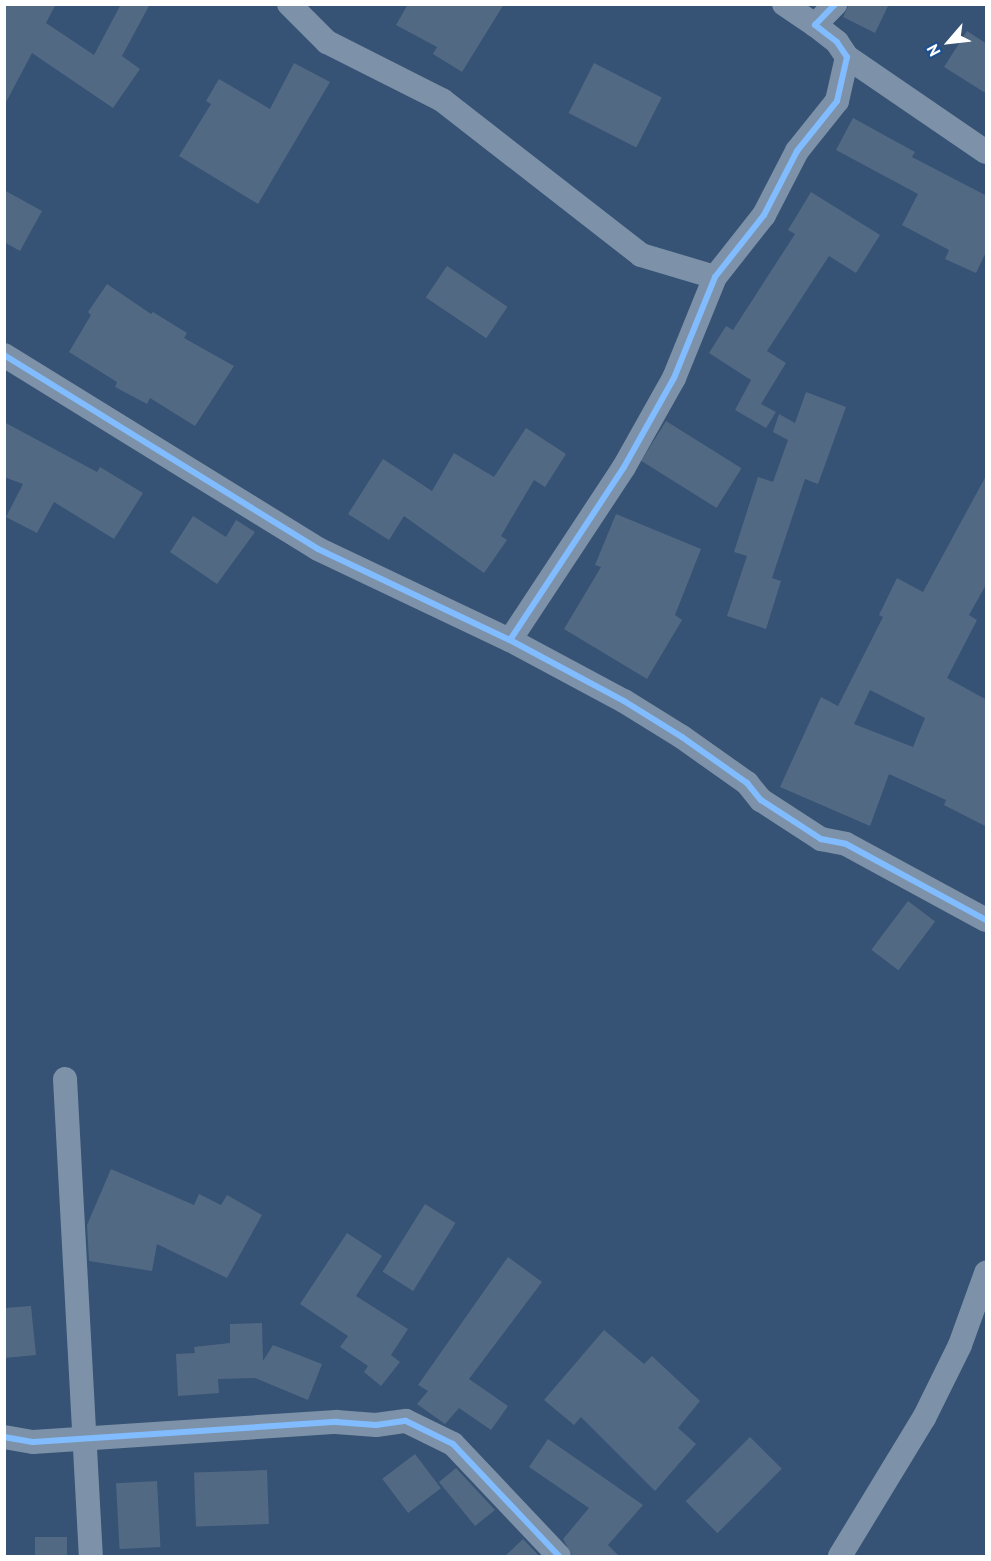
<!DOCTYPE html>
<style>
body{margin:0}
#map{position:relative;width:991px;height:1561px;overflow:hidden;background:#365274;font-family:"PT Sans",sans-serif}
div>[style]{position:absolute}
.building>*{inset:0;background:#526984;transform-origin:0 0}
.minor>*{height:24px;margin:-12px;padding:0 12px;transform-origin:12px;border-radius:12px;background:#7d92a8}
.cycleway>*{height:6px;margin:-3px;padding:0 3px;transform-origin:3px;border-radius:3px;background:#80bcff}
span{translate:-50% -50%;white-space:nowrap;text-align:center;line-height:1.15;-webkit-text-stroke:6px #1b4f8f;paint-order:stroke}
.frame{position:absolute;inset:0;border:6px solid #fff;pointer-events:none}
.north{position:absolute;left:919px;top:12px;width:60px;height:60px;-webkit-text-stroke:4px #1b4f8f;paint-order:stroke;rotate:242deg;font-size:16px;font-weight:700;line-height:24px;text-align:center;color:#fff}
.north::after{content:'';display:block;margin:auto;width:21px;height:27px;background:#fff;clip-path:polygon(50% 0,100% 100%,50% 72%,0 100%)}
</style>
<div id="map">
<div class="building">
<div style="clip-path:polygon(4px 4px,56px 4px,46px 23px,94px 55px,121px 4px,150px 4px,122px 56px,140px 69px,113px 108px,32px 53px,4px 106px)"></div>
<div style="clip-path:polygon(408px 4px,504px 4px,462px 72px,433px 54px,437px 47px,396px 25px)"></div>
<div style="clip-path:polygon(849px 4px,889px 4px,875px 33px,843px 17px)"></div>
<div style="clip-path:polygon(967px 31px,987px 44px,987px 94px,944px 67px)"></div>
<div style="clip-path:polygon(294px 63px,330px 82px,258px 204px,179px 156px,211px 104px,206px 101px,219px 79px,270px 109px)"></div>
<div style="left:594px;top:63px;width:76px;height:56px;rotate:27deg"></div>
<div style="clip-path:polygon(853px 118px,915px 152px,912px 157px,987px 196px,987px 250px,976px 273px,945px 259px,949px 250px,902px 225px,918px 194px,836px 150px)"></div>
<div style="clip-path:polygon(4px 190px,42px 211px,20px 251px,4px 242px)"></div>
<div style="clip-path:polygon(811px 192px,880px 235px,856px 273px,829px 256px,767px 351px,786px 363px,761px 404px,776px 412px,766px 428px,735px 410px,751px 380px,709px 353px,726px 326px,733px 330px,795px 234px,788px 230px)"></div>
<div style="left:447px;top:266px;width:73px;height:38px;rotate:34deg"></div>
<div style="clip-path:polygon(107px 284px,151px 314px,153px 312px,187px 333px,184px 338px,234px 366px,195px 426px,150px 398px,147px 404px,115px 387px,117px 382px,69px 352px,91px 315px,88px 312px)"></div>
<div style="clip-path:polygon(806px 392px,846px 407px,818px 484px,805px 479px,772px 578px,781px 581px,766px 629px,727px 616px,747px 556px,734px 552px,758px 477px,773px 482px,788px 440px,773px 432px,779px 414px,795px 423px)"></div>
<div style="left:666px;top:421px;width:89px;height:47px;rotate:32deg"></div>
<div style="clip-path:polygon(4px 422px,97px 472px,100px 467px,143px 493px,114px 539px,54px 502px,37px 533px,6px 517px,23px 484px,4px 477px)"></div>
<div style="clip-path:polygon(526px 428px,566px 454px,545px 487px,534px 480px,501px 536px,507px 540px,484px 573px,404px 516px,389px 540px,348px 514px,383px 459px,432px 491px,454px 453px,494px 477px)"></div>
<div style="clip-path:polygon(evenodd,987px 474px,987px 583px,969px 615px,977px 620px,947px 678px,987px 700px,987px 827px,944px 805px,946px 800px,889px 774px,870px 826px,780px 787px,821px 697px,838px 706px,883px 617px,879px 615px,897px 578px,923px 592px,987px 474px,870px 690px,925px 718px,913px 747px,854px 724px,870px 690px)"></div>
<div style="clip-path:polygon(616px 514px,701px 549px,675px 615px,682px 620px,647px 679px,564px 629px,601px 567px,595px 565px)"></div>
<div style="clip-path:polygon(193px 516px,226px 537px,236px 520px,255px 532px,217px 584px,170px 552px)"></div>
<div style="left:908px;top:901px;width:34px;height:61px;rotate:37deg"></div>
<div style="clip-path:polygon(111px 1169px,194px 1205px,199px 1194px,221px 1205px,227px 1195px,262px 1215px,227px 1278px,157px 1244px,152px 1271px,89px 1261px,87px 1225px)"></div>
<div style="left:425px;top:1204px;width:36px;height:80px;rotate:32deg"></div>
<div style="clip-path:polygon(347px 1233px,382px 1256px,356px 1296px,408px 1329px,391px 1355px,400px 1362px,381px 1386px,364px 1372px,368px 1366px,340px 1347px,348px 1336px,300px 1304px)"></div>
<div style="clip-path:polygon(508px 1257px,542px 1282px,469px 1379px,508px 1406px,491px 1430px,459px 1408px,445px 1424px,417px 1404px,428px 1391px,418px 1385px)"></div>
<div style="clip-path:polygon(31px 1306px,36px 1355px,4px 1358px,4px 1308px)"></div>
<div style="clip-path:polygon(262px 1323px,263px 1361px,273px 1345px,322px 1364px,308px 1400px,255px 1378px,218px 1379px,219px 1393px,178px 1396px,176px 1354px,195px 1353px,194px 1347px,230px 1343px,230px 1324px)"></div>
<div style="clip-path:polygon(604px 1330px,644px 1364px,652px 1356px,700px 1401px,678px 1428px,696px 1444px,655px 1491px,581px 1417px,574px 1425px,544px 1400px)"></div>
<div style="left:750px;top:1437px;width:45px;height:91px;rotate:45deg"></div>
<div style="clip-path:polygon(548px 1439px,643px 1505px,608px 1545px,620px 1557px,573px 1557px,563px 1539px,589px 1508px,529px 1467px)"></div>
<div style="left:415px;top:1454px;width:43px;height:41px;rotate:53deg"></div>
<div style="clip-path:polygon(456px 1468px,495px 1510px,475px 1526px,439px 1482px)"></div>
<div style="left:267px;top:1470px;width:54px;height:73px;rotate:88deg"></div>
<div style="left:157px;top:1481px;width:66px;height:41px;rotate:87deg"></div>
<div style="left:67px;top:1537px;width:20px;height:32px;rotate:90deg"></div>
<div style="clip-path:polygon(523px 1539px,540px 1557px,504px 1557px)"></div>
</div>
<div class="minor">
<div style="left:289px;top:4px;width:54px;rotate:45deg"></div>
<div style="left:327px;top:42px;width:129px;rotate:26.8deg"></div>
<div style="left:442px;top:100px;width:252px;rotate:37.9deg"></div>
<div style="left:641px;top:255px;width:77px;rotate:16.6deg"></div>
<div style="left:784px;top:4px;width:37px;rotate:34deg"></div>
<div style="left:847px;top:57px;width:168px;rotate:34.4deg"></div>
<div style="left:4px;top:355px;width:369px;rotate:31.7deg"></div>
<div style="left:318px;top:549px;width:212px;rotate:25.4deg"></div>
<div style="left:510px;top:640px;width:129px;rotate:28.2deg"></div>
<div style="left:624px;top:701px;width:68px;rotate:31.8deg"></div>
<div style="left:682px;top:737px;width:80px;rotate:35.3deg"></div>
<div style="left:747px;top:783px;width:22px;rotate:51deg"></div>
<div style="left:761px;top:800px;width:72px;rotate:33deg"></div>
<div style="left:821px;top:839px;width:25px;rotate:11deg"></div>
<div style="left:846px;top:844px;width:159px;rotate:28.5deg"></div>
<div style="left:510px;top:640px;width:207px;rotate:-56.6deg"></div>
<div style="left:624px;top:467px;width:102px;rotate:-60.7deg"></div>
<div style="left:674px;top:378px;width:109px;rotate:-67.9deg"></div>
<div style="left:715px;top:277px;width:79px;rotate:-51.7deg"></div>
<div style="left:764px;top:215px;width:72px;rotate:-62.7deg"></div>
<div style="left:797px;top:151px;width:64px;rotate:-51.3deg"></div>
<div style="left:837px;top:101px;width:45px;rotate:-77.2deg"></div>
<div style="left:847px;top:57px;width:18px;rotate:-124deg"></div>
<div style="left:837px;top:42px;width:28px;rotate:-142deg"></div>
<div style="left:815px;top:25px;width:29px;rotate:-46deg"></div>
<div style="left:65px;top:1079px;width:478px;rotate:86.9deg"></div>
<div style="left:4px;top:1437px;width:29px;rotate:10deg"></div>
<div style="left:33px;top:1442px;width:304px;rotate:-3.8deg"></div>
<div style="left:336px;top:1422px;width:40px;rotate:4.3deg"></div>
<div style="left:376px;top:1425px;width:30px;rotate:-8deg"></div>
<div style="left:406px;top:1421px;width:52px;rotate:26.1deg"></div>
<div style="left:453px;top:1444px;width:154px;rotate:46.6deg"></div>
<div style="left:840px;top:1556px;width:162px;rotate:-58.7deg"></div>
<div style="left:924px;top:1418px;width:81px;rotate:-63.7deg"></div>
<div style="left:960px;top:1345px;width:77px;rotate:-70.1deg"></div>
</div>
<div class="cycleway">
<div style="left:4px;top:355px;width:369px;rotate:31.7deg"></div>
<div style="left:318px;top:549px;width:212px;rotate:25.4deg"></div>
<div style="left:510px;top:640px;width:129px;rotate:28.2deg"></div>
<div style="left:624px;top:701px;width:68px;rotate:31.8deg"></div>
<div style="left:682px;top:737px;width:80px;rotate:35.3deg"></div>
<div style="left:747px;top:783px;width:22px;rotate:51deg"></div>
<div style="left:761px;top:800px;width:72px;rotate:33deg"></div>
<div style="left:821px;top:839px;width:25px;rotate:11deg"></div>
<div style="left:846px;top:844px;width:159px;rotate:28.5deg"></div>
<div style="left:510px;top:640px;width:207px;rotate:-56.6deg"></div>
<div style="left:624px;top:467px;width:102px;rotate:-60.7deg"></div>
<div style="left:674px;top:378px;width:109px;rotate:-67.9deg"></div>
<div style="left:715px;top:277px;width:79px;rotate:-51.7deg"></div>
<div style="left:764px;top:215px;width:72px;rotate:-62.7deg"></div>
<div style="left:797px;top:151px;width:64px;rotate:-51.3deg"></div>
<div style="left:837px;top:101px;width:45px;rotate:-77.2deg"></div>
<div style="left:847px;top:57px;width:18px;rotate:-124deg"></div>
<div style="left:837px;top:42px;width:28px;rotate:-142deg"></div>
<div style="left:815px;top:25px;width:29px;rotate:-46deg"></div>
<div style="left:4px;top:1437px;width:29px;rotate:10deg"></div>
<div style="left:33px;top:1442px;width:304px;rotate:-3.8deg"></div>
<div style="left:336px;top:1422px;width:40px;rotate:4.3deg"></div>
<div style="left:376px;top:1425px;width:30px;rotate:-8deg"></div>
<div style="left:406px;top:1421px;width:52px;rotate:26.1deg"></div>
<div style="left:453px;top:1444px;width:154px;rotate:46.6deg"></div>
</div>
<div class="frame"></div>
<div class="north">N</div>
</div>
